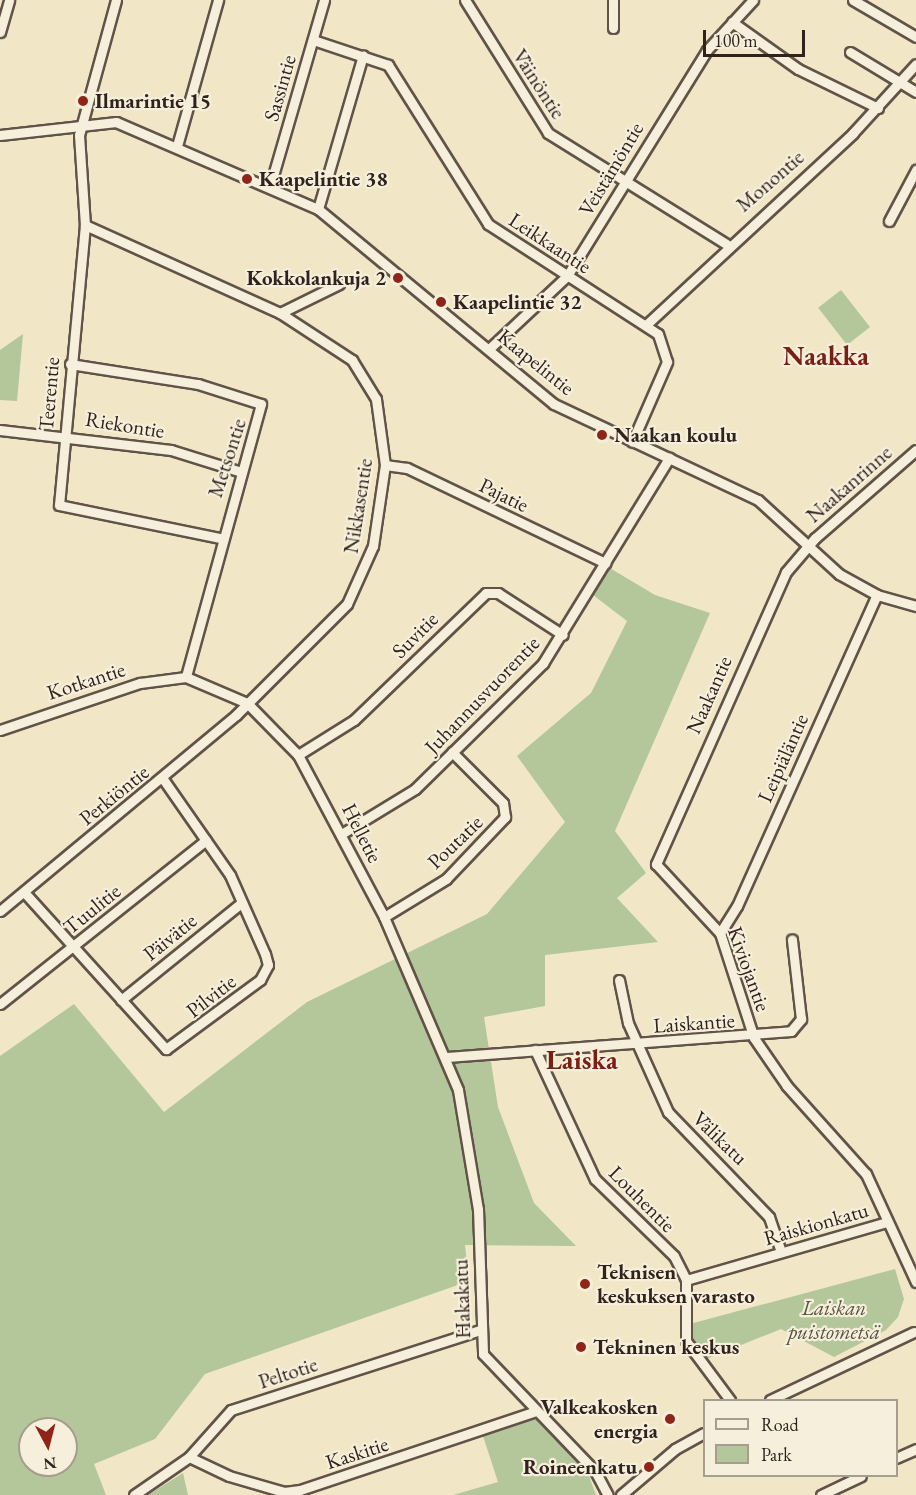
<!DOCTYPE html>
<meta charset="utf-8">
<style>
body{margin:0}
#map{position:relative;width:916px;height:1495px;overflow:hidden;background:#f1e7c7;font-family:"EB Garamond",serif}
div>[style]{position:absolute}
.green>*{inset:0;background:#b3c79a;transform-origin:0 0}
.roads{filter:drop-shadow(2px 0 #615348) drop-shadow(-2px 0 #615348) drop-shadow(0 2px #615348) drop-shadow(0 -2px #615348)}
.minor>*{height:9px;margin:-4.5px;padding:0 4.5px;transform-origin:4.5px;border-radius:4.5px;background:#f6efdb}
.dots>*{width:16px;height:16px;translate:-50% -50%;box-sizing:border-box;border:3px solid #f6efdb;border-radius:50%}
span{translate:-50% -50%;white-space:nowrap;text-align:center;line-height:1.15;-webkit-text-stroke:4.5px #f6efdb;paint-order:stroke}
.street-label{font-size:21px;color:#31221d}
.poi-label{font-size:21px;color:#31221d;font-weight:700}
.left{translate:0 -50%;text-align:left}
.right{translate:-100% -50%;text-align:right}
.park-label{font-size:21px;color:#585442;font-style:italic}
.district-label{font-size:27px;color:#7a1f14;font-weight:700}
.legend{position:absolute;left:703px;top:1399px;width:195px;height:78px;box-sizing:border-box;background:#f6efdb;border:2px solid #a79d8f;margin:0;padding:8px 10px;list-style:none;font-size:18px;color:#31221d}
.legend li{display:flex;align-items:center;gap:12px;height:30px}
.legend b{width:30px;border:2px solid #a79d8f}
.north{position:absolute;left:18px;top:1417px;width:60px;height:60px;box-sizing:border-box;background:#f6efdb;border:2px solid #a79d8f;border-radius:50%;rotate:173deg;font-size:16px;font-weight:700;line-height:24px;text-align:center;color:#31221d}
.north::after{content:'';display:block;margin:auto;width:21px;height:27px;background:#8f2418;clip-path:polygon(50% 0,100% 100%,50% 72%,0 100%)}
.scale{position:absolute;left:703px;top:30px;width:102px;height:27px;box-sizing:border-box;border:3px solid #31221d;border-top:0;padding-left:8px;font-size:18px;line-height:21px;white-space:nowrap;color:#31221d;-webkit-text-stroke:4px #f6efdb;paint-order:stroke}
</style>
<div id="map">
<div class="green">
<div style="left:841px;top:290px;width:47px;height:29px;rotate:52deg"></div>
<div style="clip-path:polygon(23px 334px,17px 401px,0 400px,0 350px)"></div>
<div style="clip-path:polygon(evenodd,608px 567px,655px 595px,710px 613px,615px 831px,646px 873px,617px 898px,658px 942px,545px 955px,545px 1006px,484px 1017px,498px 1107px,534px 1203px,576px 1246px,465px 1245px,469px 1281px,205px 1374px,155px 1439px,94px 1464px,106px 1495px,0 1495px,0 1056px,74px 1004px,164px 1112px,307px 1002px,487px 914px,565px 822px,517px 756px,591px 693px,627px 621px,593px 595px,608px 567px,30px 1429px,66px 1429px,66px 1465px,30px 1465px,30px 1429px)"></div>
<div style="clip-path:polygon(895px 1269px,904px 1299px,898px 1317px,886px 1330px,834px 1357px,781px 1329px,704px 1360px,692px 1344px,686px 1325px)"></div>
<div style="clip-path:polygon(536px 1416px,582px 1457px,596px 1495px,453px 1495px,498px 1482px,483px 1436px)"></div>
<div style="clip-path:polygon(183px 1473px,188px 1495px,148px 1495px)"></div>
</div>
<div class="roads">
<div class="minor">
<div style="left:116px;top:0;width:140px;rotate:105.3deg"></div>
<div style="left:79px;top:135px;width:90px;rotate:86.2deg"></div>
<div style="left:85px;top:225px;width:281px;rotate:95.3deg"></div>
<div style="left:59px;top:505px;width:164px;rotate:11.6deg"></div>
<div style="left:465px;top:0;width:157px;rotate:58deg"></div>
<div style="left:548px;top:133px;width:210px;rotate:31.9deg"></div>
<div style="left:613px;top:0;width:28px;rotate:90deg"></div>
<div style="left:853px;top:0;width:73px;rotate:30.4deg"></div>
<div style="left:732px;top:22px;width:81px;rotate:35.5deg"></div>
<div style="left:798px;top:69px;width:89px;rotate:26deg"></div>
<div style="left:0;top:32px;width:33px;rotate:-74deg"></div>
<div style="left:313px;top:40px;width:79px;rotate:18.4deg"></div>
<div style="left:388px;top:65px;width:188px;rotate:57.8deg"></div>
<div style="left:488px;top:224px;width:202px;rotate:32.9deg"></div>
<div style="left:658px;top:334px;width:29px;rotate:72deg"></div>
<div style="left:667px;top:362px;width:87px;rotate:113.6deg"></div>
<div style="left:850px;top:52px;width:77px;rotate:31.2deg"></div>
<div style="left:0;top:135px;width:117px;rotate:-6.4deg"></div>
<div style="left:116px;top:122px;width:220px;rotate:23.3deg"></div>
<div style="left:318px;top:209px;width:306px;rotate:39.6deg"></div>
<div style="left:554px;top:404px;width:225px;rotate:25.2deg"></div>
<div style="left:758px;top:500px;width:110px;rotate:42.4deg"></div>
<div style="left:839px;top:574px;width:43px;rotate:28.9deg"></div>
<div style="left:877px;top:595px;width:41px;rotate:15.8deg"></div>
<div style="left:177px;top:146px;width:152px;rotate:-74.3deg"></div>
<div style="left:270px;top:186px;width:194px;rotate:-73.8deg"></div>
<div style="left:318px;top:209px;width:160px;rotate:-73.7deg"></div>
<div style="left:889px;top:221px;width:58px;rotate:-62.1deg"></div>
<div style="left:280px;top:313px;width:66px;rotate:-26.2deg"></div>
<div style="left:647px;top:324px;width:281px;rotate:-42.8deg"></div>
<div style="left:853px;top:133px;width:93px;rotate:-47.6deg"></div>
<div style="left:490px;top:348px;width:105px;rotate:-43.1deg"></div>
<div style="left:567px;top:276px;width:266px;rotate:-58.2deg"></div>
<div style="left:707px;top:50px;width:68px;rotate:-47.4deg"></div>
<div style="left:70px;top:364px;width:130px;rotate:8.9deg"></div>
<div style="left:198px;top:384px;width:66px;rotate:17.6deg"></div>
<div style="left:261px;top:404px;width:283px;rotate:105.4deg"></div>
<div style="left:0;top:430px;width:172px;rotate:6.7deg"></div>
<div style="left:171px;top:450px;width:73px;rotate:17.4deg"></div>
<div style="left:916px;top:450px;width:134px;rotate:138.9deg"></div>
<div style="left:815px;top:538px;width:45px;rotate:130.5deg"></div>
<div style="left:786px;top:572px;width:320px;rotate:114deg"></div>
<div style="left:656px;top:864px;width:94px;rotate:47.2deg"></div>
<div style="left:720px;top:933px;width:110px;rotate:72.1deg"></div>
<div style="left:754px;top:1038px;width:58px;rotate:55.5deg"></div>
<div style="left:787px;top:1086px;width:118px;rotate:48.1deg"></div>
<div style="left:866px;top:1174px;width:119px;rotate:65.2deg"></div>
<div style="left:385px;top:465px;width:22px;rotate:8deg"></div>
<div style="left:407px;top:468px;width:220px;rotate:25.6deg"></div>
<div style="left:0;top:730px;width:148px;rotate:-18.6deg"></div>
<div style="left:140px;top:683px;width:46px;rotate:-7.4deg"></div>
<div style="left:186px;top:677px;width:66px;rotate:23.1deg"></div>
<div style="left:247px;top:703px;width:73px;rotate:45.6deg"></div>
<div style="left:298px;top:755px;width:183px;rotate:62deg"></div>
<div style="left:384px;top:917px;width:188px;rotate:66.8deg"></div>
<div style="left:458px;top:1090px;width:121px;rotate:80.5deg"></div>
<div style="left:478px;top:1209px;width:145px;rotate:88deg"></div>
<div style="left:483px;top:1354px;width:162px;rotate:46.3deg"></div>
<div style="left:595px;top:1471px;width:27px;rotate:62deg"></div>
<div style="left:298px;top:755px;width:66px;rotate:-32deg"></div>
<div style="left:354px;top:720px;width:183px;rotate:-43.9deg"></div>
<div style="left:486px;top:593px;width:12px"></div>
<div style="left:498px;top:593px;width:77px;rotate:32.9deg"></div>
<div style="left:343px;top:833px;width:84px;rotate:-31.4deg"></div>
<div style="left:415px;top:789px;width:180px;rotate:-44.5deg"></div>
<div style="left:543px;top:663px;width:241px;rotate:-58.4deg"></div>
<div style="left:24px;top:892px;width:212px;rotate:47.9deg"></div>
<div style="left:166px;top:1049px;width:117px;rotate:-36.3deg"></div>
<div style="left:260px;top:980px;width:17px;rotate:-62deg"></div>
<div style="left:268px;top:965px;width:11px;rotate:-105deg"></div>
<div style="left:265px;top:954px;width:86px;rotate:-113.9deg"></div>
<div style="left:230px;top:875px;width:117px;rotate:-124.9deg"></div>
<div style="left:0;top:911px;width:307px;rotate:-39.7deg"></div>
<div style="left:236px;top:715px;width:157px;rotate:-45deg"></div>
<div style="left:347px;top:604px;width:64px;rotate:-65.9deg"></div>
<div style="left:373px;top:546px;width:82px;rotate:-81.6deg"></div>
<div style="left:385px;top:465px;width:67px;rotate:-97.8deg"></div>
<div style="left:376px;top:399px;width:46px;rotate:-121.6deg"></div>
<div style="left:352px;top:360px;width:86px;rotate:-146.9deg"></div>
<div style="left:280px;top:313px;width:214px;rotate:-155.7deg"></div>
<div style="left:384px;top:917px;width:73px;rotate:-31.5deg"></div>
<div style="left:446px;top:879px;width:86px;rotate:-46.4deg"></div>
<div style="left:505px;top:817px;width:14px;rotate:-98deg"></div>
<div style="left:503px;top:803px;width:72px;rotate:-135deg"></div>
<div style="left:720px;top:933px;width:32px;rotate:-58deg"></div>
<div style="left:737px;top:906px;width:341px;rotate:-65.8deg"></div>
<div style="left:619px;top:980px;width:44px;rotate:78.2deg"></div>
<div style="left:628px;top:1023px;width:98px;rotate:65.8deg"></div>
<div style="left:668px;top:1112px;width:146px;rotate:46.1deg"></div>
<div style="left:769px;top:1217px;width:37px;rotate:71deg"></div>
<div style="left:121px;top:1000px;width:154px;rotate:-38.9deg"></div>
<div style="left:0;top:1004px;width:263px;rotate:-38.5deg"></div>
<div style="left:535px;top:1050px;width:142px;rotate:65.1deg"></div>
<div style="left:595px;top:1179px;width:110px;rotate:44.3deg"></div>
<div style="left:674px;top:1256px;width:27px;rotate:63deg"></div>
<div style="left:686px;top:1280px;width:61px;rotate:90deg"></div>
<div style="left:686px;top:1341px;width:74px;rotate:53.3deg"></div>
<div style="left:447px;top:1057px;width:345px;rotate:-4.3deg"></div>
<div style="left:791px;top:1031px;width:16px;rotate:-50deg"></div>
<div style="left:801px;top:1019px;width:80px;rotate:-96.5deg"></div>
<div style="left:686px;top:1280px;width:209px;rotate:-16.1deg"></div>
<div style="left:770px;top:1400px;width:159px;rotate:-25.3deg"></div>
<div style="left:189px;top:1457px;width:44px;rotate:25.4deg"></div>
<div style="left:229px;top:1476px;width:57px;rotate:16.2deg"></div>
<div style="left:284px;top:1492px;width:16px;rotate:-7deg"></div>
<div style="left:300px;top:1490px;width:249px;rotate:-18.5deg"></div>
<div style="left:896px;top:1458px;width:22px;rotate:-24deg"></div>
<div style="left:134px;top:1495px;width:67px;rotate:-34.6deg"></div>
<div style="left:189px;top:1457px;width:63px;rotate:-48.2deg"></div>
<div style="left:231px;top:1410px;width:262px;rotate:-17.8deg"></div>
<div style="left:621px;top:1495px;width:71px;rotate:-40.4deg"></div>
<div style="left:675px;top:1449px;width:33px;rotate:-29deg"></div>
<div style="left:821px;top:1495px;width:44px;rotate:-25.4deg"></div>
</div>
</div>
<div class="dots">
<div style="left:83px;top:101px;background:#8f2418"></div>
<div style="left:247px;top:179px;background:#8f2418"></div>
<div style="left:398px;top:278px;background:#8f2418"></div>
<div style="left:441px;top:302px;background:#8f2418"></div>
<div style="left:602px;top:435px;background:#8f2418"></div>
<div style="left:585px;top:1284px;background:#8f2418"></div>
<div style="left:581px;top:1347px;background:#8f2418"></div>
<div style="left:670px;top:1419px;background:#8f2418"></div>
<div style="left:649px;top:1467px;background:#8f2418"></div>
</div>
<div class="street-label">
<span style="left:539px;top:84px;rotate:57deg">Väinöntie</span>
<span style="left:280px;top:88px;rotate:-74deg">Sassintie</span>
<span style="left:611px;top:169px;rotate:-59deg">Veistämöntie</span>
<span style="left:770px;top:181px;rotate:-41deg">Monontie</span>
<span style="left:550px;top:243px;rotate:33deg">Leikkaantie</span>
<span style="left:536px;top:362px;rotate:39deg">Kaapelintie</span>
<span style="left:49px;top:394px;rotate:-85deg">Teerentie</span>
<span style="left:125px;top:425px;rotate:9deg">Riekontie</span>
<span style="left:227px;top:458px;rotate:-72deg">Metsontie</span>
<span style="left:849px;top:484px;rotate:-41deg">Naakanrinne</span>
<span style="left:504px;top:495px;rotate:26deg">Pajatie</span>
<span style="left:358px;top:506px;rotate:-81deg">Nikkasentie</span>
<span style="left:415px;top:635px;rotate:-45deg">Suvitie</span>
<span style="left:86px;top:681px;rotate:-18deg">Kotkantie</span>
<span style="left:482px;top:695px;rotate:-46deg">Juhannusvuorentie</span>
<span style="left:709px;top:695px;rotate:-66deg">Naakantie</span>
<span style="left:783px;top:758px;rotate:-66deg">Leipiäläntie</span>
<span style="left:114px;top:795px;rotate:-39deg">Perkiöntie</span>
<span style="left:362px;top:833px;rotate:63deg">Helletie</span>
<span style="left:455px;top:842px;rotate:-44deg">Poutatie</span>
<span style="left:92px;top:909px;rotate:-39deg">Tuulitie</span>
<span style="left:170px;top:937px;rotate:-39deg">Päivätie</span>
<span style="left:749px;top:969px;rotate:70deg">Kiviojantie</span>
<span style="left:211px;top:996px;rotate:-38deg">Pilvitie</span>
<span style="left:694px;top:1023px;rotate:-4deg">Laiskantie</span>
<span style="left:720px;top:1138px;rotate:44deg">Välikatu</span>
<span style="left:642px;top:1199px;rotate:45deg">Louhentie</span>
<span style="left:816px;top:1224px;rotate:-16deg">Raiskionkatu</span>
<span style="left:462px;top:1299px;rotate:-92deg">Hakakatu</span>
<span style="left:288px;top:1373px;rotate:-18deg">Peltotie</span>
<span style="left:357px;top:1453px;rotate:-18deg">Kaskitie</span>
</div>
<div class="poi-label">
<span class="left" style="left:95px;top:101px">Ilmarintie 15</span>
<span class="left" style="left:259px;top:179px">Kaapelintie 38</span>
<span class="right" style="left:386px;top:278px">Kokkolankuja 2</span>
<span class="left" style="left:453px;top:302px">Kaapelintie 32</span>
<span class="left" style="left:614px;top:435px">Naakan koulu</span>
<span class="left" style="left:597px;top:1284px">Teknisen<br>keskuksen varasto</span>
<span class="left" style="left:593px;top:1347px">Tekninen keskus</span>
<span class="right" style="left:658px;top:1419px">Valkeakosken<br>energia</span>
<span class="right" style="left:637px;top:1467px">Roineenkatu</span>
</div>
<div class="park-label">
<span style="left:834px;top:1320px">Laiskan<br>puistometsä</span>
</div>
<div class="district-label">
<span style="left:826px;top:356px">Naakka</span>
<span style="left:582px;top:1060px">Laiska</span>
</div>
<ul class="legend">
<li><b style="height:8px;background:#f6efdb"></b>Road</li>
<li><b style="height:16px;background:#b3c79a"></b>Park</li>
</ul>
<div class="north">N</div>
<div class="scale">100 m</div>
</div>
